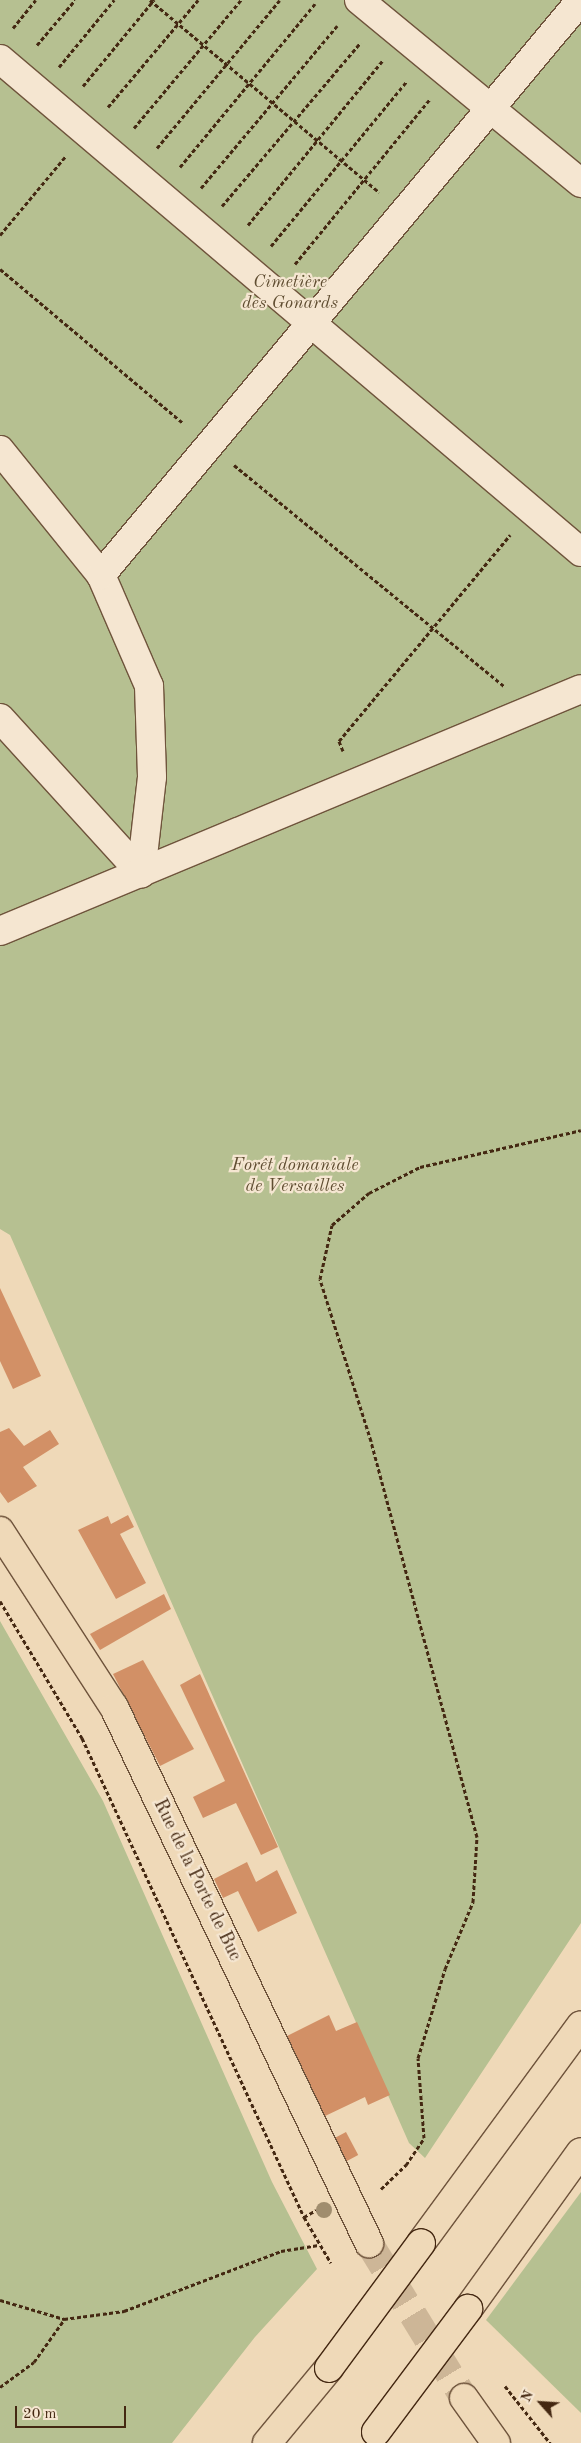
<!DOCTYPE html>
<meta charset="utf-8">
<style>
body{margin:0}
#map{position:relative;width:581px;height:2443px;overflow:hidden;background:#efd9b8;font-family:"Old Standard TT",serif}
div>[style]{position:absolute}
.green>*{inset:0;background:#b6c091}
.building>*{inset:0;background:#d29066;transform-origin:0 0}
.major-tunnel>*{height:28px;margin-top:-14px;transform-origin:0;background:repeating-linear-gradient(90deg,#cdb697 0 28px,transparent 0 42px)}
.path>*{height:3px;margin-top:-1.5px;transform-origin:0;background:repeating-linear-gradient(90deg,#442812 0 4px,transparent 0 6.5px)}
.roads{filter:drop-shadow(1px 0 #6f543c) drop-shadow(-1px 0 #6f543c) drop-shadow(0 1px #6f543c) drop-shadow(0 -1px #6f543c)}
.minor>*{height:28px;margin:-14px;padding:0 14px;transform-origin:14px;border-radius:14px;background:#f5e6d1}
.major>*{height:28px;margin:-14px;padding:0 14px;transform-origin:14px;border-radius:14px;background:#efd9b8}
.highway>*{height:28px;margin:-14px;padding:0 14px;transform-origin:14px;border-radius:14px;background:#efd9b8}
.bridges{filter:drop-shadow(1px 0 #442812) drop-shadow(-1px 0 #442812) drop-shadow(0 1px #442812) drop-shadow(0 -1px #442812)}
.highway-bridge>*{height:28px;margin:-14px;padding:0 14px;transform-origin:14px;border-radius:14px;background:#efd9b8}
.trees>*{width:16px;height:16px;margin:-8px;border-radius:50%;background:#a08d6e}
span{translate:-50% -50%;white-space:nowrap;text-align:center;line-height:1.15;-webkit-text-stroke:4.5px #f5e6d1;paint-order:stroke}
.park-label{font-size:18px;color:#604e32;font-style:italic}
.street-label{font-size:18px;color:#442812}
.north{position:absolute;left:516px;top:2378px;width:50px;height:50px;-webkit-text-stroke:4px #f5e6d1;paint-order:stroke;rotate:296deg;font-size:14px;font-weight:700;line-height:20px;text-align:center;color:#442812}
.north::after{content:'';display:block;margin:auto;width:18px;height:22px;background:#442812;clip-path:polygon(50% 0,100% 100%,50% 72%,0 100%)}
.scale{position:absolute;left:15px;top:2406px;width:111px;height:22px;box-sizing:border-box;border:2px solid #442812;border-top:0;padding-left:6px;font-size:15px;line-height:18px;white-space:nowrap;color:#442812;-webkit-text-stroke:4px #f5e6d1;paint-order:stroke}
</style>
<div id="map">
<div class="green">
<div style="clip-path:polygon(0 0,581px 0,581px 1923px,425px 2158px,409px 2143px,10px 1235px,0 1229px)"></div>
<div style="clip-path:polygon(0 1621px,103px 1801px,272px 2182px,317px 2269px,255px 2337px,172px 2443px,0 2443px)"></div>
<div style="clip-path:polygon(581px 2192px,581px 2413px,486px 2320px)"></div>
</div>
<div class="building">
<div style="clip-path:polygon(0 1288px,41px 1376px,13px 1389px,0 1361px)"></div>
<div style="clip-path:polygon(9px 1428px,24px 1446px,50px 1430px,59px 1444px,23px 1467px,37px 1486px,8px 1503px,0 1492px,0 1432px)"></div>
<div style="clip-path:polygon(128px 1515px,134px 1527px,120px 1534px,146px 1583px,116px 1599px,78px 1530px,108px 1516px,111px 1524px)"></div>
<div style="clip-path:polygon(164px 1594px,171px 1609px,100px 1650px,90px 1634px)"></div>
<div style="clip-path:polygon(143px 1660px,194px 1749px,160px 1766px,113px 1674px)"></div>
<div style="clip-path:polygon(200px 1674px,278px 1847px,261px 1855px,236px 1803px,203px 1818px,193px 1797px,225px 1781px,180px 1685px)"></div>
<div style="clip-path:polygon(247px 1862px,256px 1882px,277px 1870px,297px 1913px,258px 1932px,238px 1891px,223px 1898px,214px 1879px)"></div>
<div style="clip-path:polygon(329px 2015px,336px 2031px,357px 2022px,390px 2095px,368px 2105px,365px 2097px,323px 2117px,287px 2036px)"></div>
<div style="left:346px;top:2132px;width:26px;height:16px;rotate:62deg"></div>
</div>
<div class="major-tunnel">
<div style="left:369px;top:2243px;width:182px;rotate:58.5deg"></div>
</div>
<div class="path">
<div style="left:150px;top:0;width:299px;rotate:40deg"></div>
<div style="left:13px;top:28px;width:36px;rotate:-51deg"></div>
<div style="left:37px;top:45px;width:59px;rotate:-49.8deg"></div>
<div style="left:59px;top:67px;width:87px;rotate:-50.6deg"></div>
<div style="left:83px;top:86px;width:112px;rotate:-50.5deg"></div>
<div style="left:108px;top:107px;width:140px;rotate:-49.9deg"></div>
<div style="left:134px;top:128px;width:167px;rotate:-50.1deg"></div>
<div style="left:157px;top:148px;width:192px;rotate:-50.3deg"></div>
<div style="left:180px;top:167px;width:212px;rotate:-50.4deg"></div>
<div style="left:201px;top:188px;width:212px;rotate:-50deg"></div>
<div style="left:222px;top:206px;width:214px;rotate:-49.7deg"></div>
<div style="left:248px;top:225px;width:212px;rotate:-50.7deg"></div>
<div style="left:0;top:235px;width:102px;rotate:-50.2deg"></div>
<div style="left:271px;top:246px;width:214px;rotate:-50.5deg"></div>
<div style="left:295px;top:264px;width:213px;rotate:-50.7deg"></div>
<div style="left:0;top:269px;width:239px;rotate:40.1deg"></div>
<div style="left:234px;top:465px;width:349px;rotate:39.3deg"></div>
<div style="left:343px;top:751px;width:11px;rotate:-112deg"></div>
<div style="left:339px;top:741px;width:268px;rotate:-50.3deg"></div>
<div style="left:0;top:1601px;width:160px;rotate:59.1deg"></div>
<div style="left:82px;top:1738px;width:528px;rotate:65.13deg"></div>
<div style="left:304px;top:2217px;width:53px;rotate:59.6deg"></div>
<div style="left:381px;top:2189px;width:35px;rotate:-44deg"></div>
<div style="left:406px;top:2165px;width:32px;rotate:-56deg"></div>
<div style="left:424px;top:2138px;width:80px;rotate:-94.3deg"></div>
<div style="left:418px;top:2058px;width:93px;rotate:-73.1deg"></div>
<div style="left:445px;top:1969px;width:73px;rotate:-67.3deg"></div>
<div style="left:473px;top:1902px;width:65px;rotate:-86.5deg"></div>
<div style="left:477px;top:1837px;width:410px;rotate:-105deg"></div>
<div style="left:371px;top:1441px;width:170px;rotate:-107.5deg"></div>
<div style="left:320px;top:1279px;width:55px;rotate:-77.5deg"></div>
<div style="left:332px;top:1225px;width:49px;rotate:-40.9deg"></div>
<div style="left:369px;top:1193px;width:57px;rotate:-27deg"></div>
<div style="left:420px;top:1167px;width:165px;rotate:-12.9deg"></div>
<div style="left:304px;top:2217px;width:14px;rotate:-30deg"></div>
<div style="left:0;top:2300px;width:67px;rotate:16.5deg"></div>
<div style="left:64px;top:2319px;width:61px;rotate:-7.6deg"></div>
<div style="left:124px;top:2311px;width:168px;rotate:-20.9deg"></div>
<div style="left:281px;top:2251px;width:38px;rotate:-9deg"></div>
<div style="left:505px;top:2386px;width:73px;rotate:51.7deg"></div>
<div style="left:0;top:2387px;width:42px;rotate:-36.3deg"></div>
<div style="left:34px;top:2362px;width:52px;rotate:-54.5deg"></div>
</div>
<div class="roads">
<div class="minor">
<div style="left:359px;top:0;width:288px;rotate:39.5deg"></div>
<div style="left:0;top:59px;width:762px;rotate:40.32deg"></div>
<div style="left:0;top:450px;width:161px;rotate:51.1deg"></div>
<div style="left:101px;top:575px;width:121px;rotate:66.6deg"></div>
<div style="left:149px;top:686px;width:91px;rotate:88.1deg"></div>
<div style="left:152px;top:777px;width:97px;rotate:96.5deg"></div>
<div style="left:101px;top:575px;width:749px;rotate:-50.15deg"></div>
<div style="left:0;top:718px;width:210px;rotate:47.7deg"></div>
<div style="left:0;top:931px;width:629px;rotate:-22.61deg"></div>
</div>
<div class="major">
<div style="left:0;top:1531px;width:210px;rotate:57.1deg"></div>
<div style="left:114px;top:1707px;width:594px;rotate:64.56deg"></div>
<div style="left:464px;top:2398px;width:55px;rotate:54.6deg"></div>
</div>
<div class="highway">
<div style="left:421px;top:2243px;width:270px;rotate:-53.7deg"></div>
<div style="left:468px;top:2309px;width:193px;rotate:-54.3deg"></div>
<div style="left:267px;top:2443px;width:97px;rotate:-50.4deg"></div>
</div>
</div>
<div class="bridges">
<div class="highway-bridge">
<div style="left:329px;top:2368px;width:155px;rotate:-53.6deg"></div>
<div style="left:376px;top:2432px;width:154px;rotate:-53.2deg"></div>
</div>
</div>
<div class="trees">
<div style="left:324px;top:2210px"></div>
</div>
<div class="park-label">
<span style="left:290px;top:293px">Cimetière<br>des Gonards</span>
<span style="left:295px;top:1176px">Forêt domaniale<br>de Versailles</span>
</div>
<div class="street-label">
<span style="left:197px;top:1880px;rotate:64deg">Rue de la Porte de Buc</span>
</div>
<div class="north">N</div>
<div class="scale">20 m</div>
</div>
